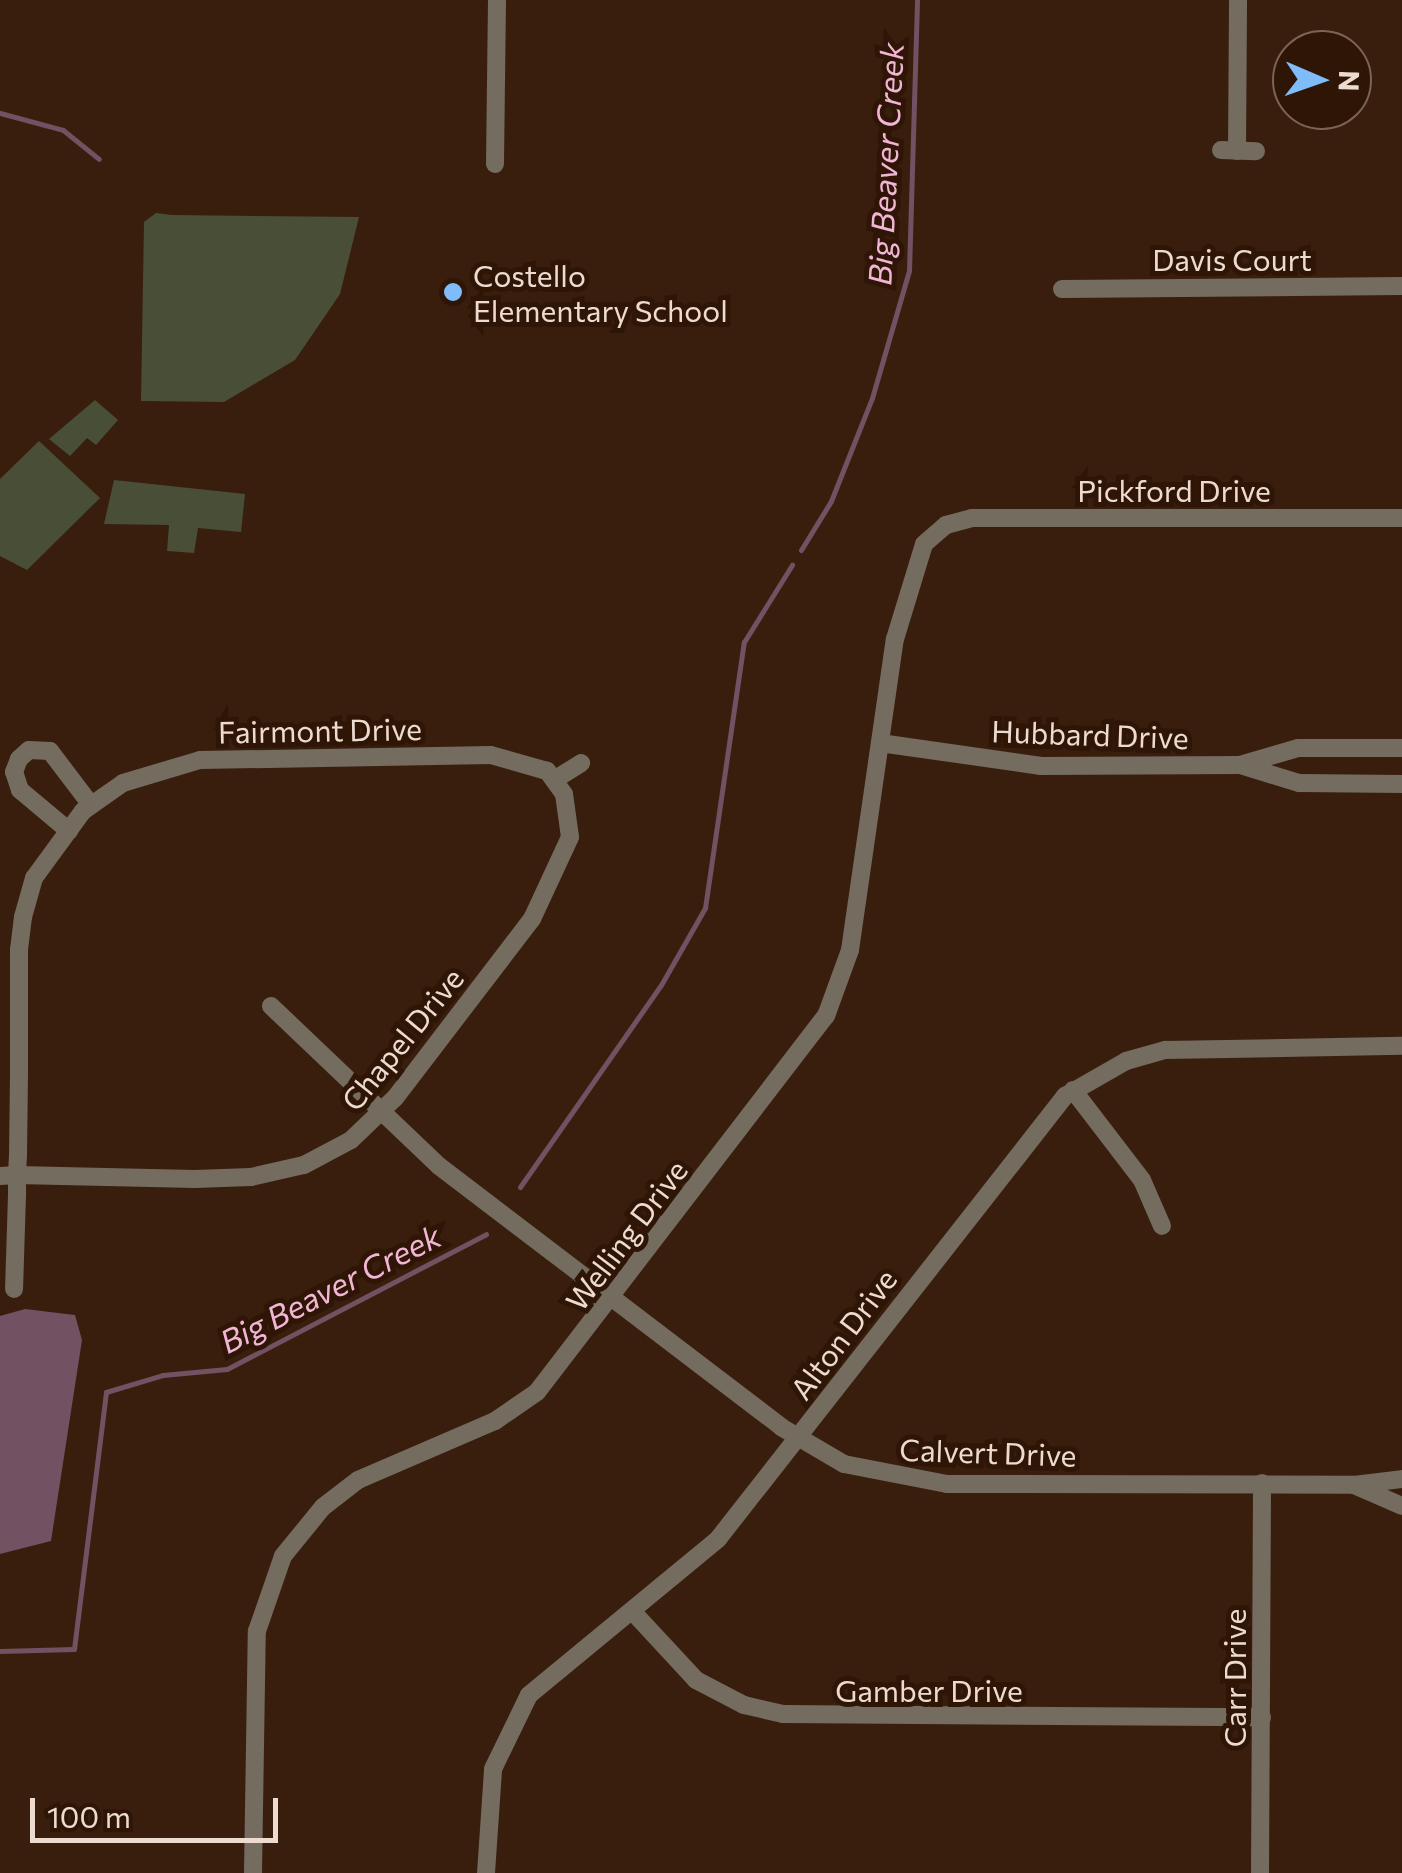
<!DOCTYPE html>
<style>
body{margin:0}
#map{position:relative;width:1402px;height:1873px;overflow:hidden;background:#391e0e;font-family:Commissioner,sans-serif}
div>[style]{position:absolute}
.green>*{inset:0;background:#494e36}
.water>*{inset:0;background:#715162}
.stream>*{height:5px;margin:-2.5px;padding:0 2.5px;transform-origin:2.5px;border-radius:2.5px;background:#715162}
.street>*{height:18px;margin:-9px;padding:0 9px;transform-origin:9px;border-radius:9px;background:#736c5f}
.dots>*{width:28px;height:28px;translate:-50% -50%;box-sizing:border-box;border:5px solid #2e1505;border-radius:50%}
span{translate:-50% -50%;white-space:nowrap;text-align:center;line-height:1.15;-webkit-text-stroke:10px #2e1505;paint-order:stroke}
.street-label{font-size:30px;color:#eddbd0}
.poi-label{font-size:30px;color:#eddbd0}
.left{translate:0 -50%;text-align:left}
.water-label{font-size:32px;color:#f1b6d5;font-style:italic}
.north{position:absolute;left:1272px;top:30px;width:100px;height:100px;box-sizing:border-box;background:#2e1505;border:2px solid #7a6456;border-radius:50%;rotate:92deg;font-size:28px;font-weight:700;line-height:40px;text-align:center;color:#eddbd0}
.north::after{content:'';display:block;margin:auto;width:35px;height:45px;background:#7ebdf9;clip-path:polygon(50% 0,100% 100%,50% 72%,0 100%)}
.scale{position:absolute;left:30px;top:1798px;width:248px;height:45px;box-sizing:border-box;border:5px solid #eddbd0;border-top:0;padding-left:12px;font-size:30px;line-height:35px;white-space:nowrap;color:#eddbd0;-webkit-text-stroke:8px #2e1505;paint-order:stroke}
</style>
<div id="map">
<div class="green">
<div style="clip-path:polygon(156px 213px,172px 215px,359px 217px,340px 294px,295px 360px,224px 402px,141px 401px,144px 222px)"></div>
<div style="clip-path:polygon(95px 400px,118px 420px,96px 445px,87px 438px,70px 456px,49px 439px)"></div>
<div style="clip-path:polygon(39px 441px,100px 498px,27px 570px,0 556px,0 479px)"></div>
<div style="clip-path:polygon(114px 480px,245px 494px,241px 532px,198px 528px,194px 553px,167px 551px,169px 525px,104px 524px)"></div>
</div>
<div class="water">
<div style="clip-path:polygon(25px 1309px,75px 1315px,82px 1340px,51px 1541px,0 1554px,0 1316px)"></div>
</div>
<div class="stream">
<div style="left:0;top:113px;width:65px;rotate:15.1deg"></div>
<div style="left:63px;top:130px;width:46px;rotate:38.9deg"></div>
<div style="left:801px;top:550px;width:57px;rotate:-58.5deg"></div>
<div style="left:831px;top:501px;width:111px;rotate:-68.3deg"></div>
<div style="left:872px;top:398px;width:132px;rotate:-73.8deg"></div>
<div style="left:909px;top:271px;width:271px;rotate:-88.3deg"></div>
<div style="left:520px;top:1187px;width:246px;rotate:-55.1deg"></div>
<div style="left:661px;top:985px;width:89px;rotate:-60.3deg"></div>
<div style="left:705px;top:908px;width:269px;rotate:-81.7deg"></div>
<div style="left:744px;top:642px;width:91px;rotate:-58.1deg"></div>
<div style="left:0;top:1651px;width:74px;rotate:-1.5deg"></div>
<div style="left:74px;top:1649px;width:259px;rotate:-82.9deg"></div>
<div style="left:106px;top:1392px;width:59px;rotate:-16.6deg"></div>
<div style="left:163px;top:1375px;width:64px;rotate:-5.4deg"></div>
<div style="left:227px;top:1369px;width:292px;rotate:-27.5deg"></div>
</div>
<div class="street">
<div style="left:1221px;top:150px;width:35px;rotate:2deg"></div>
<div style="left:1237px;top:151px;width:151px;rotate:-89.6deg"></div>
<div style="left:495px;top:164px;width:164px;rotate:-89.3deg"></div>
<div style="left:1062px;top:289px;width:340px;rotate:-0.5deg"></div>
<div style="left:880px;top:743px;width:163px;rotate:8.1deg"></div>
<div style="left:1041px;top:766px;width:199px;rotate:-0.3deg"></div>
<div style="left:1240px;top:765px;width:60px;rotate:-16.3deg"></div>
<div style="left:1298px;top:748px;width:104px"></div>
<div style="left:1240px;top:765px;width:62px;rotate:17deg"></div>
<div style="left:1299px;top:783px;width:103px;rotate:0.6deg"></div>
<div style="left:554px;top:780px;width:32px;rotate:-32deg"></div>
<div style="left:69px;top:831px;width:64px;rotate:-140.1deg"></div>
<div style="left:20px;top:790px;width:19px;rotate:-108deg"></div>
<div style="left:14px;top:772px;width:14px;rotate:-69deg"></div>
<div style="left:19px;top:759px;width:13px;rotate:-42deg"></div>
<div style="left:29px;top:750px;width:21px;rotate:3deg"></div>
<div style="left:50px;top:751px;width:68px;rotate:52.8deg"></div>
<div style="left:271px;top:1006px;width:232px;rotate:43.6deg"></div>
<div style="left:439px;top:1166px;width:430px;rotate:37.3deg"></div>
<div style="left:781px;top:1427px;width:73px;rotate:30.4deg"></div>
<div style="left:844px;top:1464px;width:105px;rotate:11deg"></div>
<div style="left:947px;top:1484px;width:407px;rotate:0.1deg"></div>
<div style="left:1354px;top:1485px;width:48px;rotate:-7.1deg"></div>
<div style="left:1073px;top:1090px;width:113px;rotate:52.5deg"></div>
<div style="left:1142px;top:1180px;width:50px;rotate:66.5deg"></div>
<div style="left:0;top:1176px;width:17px;rotate:-3deg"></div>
<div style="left:17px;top:1175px;width:178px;rotate:1.3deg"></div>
<div style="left:195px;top:1179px;width:56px;rotate:-2deg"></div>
<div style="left:251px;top:1177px;width:54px;rotate:-12.8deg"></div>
<div style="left:304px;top:1165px;width:53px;rotate:-28deg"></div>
<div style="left:351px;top:1140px;width:61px;rotate:-43.7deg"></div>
<div style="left:395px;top:1098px;width:225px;rotate:-52.6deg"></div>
<div style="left:532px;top:919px;width:90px;rotate:-65.1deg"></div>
<div style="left:570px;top:837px;width:43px;rotate:-97.9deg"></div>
<div style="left:564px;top:794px;width:29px;rotate:-126deg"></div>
<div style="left:547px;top:771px;width:58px;rotate:-164.1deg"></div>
<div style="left:491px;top:755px;width:291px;rotate:179deg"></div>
<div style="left:200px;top:760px;width:80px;rotate:163.4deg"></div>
<div style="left:123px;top:783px;width:49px;rotate:145deg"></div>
<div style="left:83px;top:811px;width:83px;rotate:126.2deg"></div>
<div style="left:34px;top:878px;width:41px;rotate:105.8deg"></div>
<div style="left:23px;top:917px;width:33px;rotate:97deg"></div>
<div style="left:19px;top:950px;width:124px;rotate:90deg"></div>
<div style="left:19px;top:1074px;width:81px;rotate:90.7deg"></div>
<div style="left:18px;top:1155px;width:20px;rotate:93deg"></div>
<div style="left:17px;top:1175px;width:20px;rotate:90deg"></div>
<div style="left:17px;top:1195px;width:94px;rotate:91.8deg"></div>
<div style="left:1354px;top:1485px;width:52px;rotate:23.6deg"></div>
<div style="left:633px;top:1612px;width:93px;rotate:47.2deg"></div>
<div style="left:696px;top:1680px;width:54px;rotate:27.5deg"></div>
<div style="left:744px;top:1705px;width:40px;rotate:13deg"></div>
<div style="left:783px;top:1714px;width:479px;rotate:0.4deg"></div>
<div style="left:253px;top:1873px;width:242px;rotate:-89.1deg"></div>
<div style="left:257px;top:1631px;width:79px;rotate:-70.9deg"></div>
<div style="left:283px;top:1556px;width:63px;rotate:-50.8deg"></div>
<div style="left:323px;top:1507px;width:44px;rotate:-37.6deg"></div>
<div style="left:358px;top:1480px;width:149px;rotate:-23.3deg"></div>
<div style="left:495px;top:1421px;width:51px;rotate:-34.6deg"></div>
<div style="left:537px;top:1392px;width:474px;rotate:-52.5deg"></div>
<div style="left:826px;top:1016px;width:70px;rotate:-70deg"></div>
<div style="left:850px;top:950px;width:314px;rotate:-81.8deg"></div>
<div style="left:895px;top:639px;width:99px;rotate:-73deg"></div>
<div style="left:924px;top:544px;width:29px;rotate:-41deg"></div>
<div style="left:946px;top:525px;width:27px;rotate:-15deg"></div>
<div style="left:972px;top:518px;width:430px"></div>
<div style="left:486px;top:1873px;width:104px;rotate:-86.1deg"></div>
<div style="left:493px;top:1769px;width:82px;rotate:-64.1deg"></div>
<div style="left:529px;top:1695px;width:245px;rotate:-39.5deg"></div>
<div style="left:718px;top:1539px;width:563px;rotate:-51.93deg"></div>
<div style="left:1065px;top:1096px;width:70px;rotate:-29.8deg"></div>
<div style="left:1126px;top:1061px;width:41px;rotate:-15.8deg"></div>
<div style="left:1165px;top:1050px;width:237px;rotate:-1deg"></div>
<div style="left:1260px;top:1873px;width:390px;rotate:-89.7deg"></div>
</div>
<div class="dots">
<div style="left:453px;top:292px;background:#7ebdf9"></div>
</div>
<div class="street-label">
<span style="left:1232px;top:259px">Davis Court</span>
<span style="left:1174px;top:490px">Pickford Drive</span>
<span style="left:320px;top:730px;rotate:-1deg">Fairmont Drive</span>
<span style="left:1090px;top:734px;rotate:2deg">Hubbard Drive</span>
<span style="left:402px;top:1039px;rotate:-51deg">Chapel Drive</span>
<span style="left:626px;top:1235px;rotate:-53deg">Welling Drive</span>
<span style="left:843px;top:1334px;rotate:-53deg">Alton Drive</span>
<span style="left:988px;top:1452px;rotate:2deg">Calvert Drive</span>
<span style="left:1234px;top:1678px;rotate:-90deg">Carr Drive</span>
<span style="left:929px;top:1690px">Gamber Drive</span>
</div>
<div class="poi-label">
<span class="left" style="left:473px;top:292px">Costello<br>Elementary School</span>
</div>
<div class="water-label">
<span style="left:885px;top:164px;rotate:-87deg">Big Beaver Creek</span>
<span style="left:330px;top:1288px;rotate:-27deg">Big Beaver Creek</span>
</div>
<div class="north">N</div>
<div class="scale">100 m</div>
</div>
